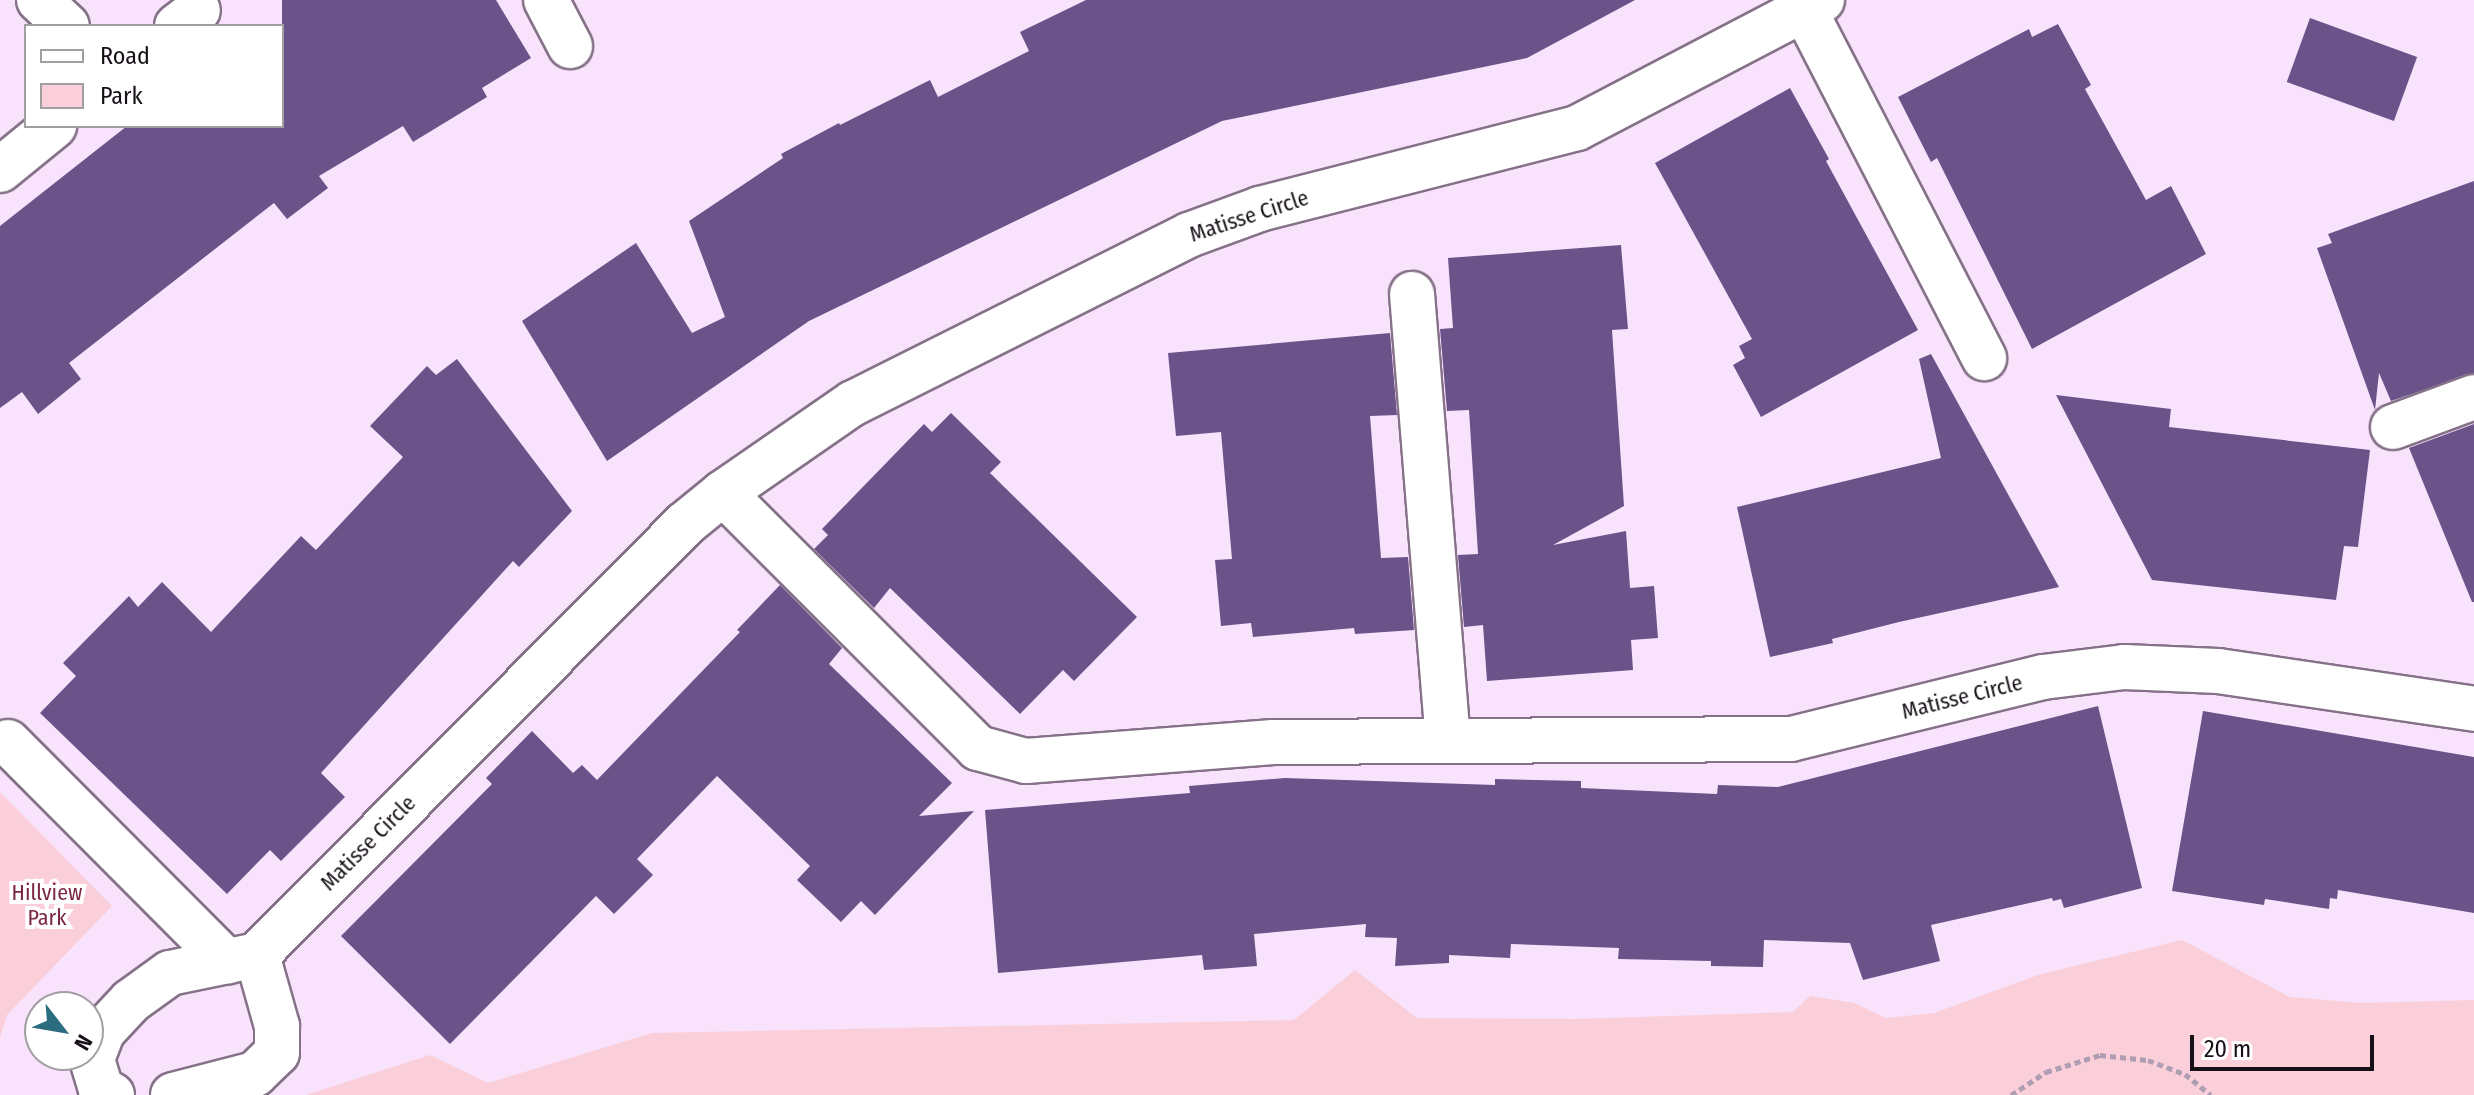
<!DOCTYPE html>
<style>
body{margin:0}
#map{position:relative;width:2474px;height:1095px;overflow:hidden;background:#f9e2fc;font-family:"Fira Sans Condensed",sans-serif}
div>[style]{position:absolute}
.green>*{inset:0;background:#facfd9}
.building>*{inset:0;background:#6a5389;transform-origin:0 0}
.path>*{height:5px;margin-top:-2.5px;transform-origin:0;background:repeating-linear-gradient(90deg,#af9eb2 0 6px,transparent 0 10px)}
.roads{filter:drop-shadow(2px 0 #857188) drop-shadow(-2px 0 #857188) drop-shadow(0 2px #857188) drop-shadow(0 -2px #857188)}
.minor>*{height:44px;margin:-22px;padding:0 22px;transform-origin:22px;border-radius:22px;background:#fff}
span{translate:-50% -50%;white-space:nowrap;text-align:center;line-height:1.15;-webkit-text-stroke:8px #fff;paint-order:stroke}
.street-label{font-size:22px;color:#171018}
.park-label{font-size:22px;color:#7a2744}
.legend{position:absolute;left:24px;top:24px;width:260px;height:104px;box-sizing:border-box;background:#fff;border:2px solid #a29fa3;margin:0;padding:10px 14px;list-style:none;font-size:24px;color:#171018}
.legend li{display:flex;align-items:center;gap:16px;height:40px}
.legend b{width:40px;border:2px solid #a29fa3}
.north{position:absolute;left:24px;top:991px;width:80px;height:80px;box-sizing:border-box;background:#fff;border:2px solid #a29fa3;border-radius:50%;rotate:121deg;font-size:22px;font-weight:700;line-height:32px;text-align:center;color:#171018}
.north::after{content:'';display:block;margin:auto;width:28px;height:36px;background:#2c6c80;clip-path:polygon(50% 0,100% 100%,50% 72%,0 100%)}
.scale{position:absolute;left:2190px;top:1035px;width:184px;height:36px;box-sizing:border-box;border:4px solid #171018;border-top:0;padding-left:10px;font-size:24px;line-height:28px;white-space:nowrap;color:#171018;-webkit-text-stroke:6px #fff;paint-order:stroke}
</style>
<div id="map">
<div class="green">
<div style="clip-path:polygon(0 792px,112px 906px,7px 1015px,0 1038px)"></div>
<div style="clip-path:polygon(2182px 940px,2290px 997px,2361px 1003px,2474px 1000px,2474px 1095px,306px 1095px,430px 1055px,488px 1083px,652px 1033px,1294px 1020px,1355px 970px,1417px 1018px,1576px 1019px,1793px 1012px,1810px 996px,1854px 1003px,1886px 1018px,1934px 1013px,2041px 974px)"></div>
</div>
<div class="building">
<div style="clip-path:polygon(282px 0,496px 0,531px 58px,482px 88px,487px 97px,413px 142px,403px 126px,319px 176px,328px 188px,287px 219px,274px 203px,69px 363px,81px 379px,38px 414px,22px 392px,0 408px,0 226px,127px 126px,282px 126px)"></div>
<div style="clip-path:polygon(1086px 0,1635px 0,1527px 58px,1222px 121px,809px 321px,607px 461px,522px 321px,636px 243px,692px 333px,725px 317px,689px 221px,783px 158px,781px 154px,839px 123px,840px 125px,930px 80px,938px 97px,1029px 51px,1020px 32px)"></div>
<div style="left:2310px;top:18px;width:114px;height:68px;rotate:20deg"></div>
<div style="clip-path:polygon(2058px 24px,2091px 85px,2085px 89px,2146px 200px,2171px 186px,2206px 254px,2032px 349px,1937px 158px,1931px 162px,1898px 97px,2029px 29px,2032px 37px)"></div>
<div style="clip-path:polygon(1790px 88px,1829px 159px,1826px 161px,1918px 330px,1761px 417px,1733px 365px,1745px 358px,1739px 346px,1752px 339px,1655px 163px)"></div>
<div style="clip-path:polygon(2474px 181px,2474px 373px,2391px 401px,2379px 373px,2375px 410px,2317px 248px,2332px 243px,2328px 234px)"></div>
<div style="clip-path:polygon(1621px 245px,1628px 329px,1612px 330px,1624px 506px,1553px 545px,1626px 531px,1630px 588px,1654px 586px,1658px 638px,1631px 640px,1633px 670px,1487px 681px,1483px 625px,1464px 627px,1458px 555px,1478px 554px,1469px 410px,1447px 411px,1440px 329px,1453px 328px,1448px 258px)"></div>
<div style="clip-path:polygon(1390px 333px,1397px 415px,1370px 416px,1381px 558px,1408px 557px,1414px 630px,1355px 634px,1354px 628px,1253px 637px,1251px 623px,1221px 626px,1215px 560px,1232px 559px,1221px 432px,1176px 436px,1168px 353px)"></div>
<div style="clip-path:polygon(1931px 354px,2059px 587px,1899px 622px,1832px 639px,1833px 643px,1770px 657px,1737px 507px,1941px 458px,1919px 359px)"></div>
<div style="clip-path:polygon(457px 359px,572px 511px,519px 567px,513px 561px,321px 773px,345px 797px,281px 861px,270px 850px,227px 894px,40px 713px,76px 676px,63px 663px,129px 596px,138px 607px,162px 582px,211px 632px,301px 536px,316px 550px,403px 457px,370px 426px,427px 366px,436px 375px)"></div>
<div style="clip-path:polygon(2056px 395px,2171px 409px,2169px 427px,2370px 450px,2358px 547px,2344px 546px,2336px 600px,2152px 580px)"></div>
<div style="clip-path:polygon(951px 413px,1001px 462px,990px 473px,1137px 617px,1074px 681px,1063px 670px,1020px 714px,890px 588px,874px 608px,814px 549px,828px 535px,822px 529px,924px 424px,932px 432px)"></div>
<div style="clip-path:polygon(2474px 424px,2474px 602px,2472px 602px,2409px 448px)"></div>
<div style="clip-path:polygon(780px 585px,842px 648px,829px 664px,952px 783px,919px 816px,974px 811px,875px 915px,861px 901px,841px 922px,797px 880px,810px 866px,717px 776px,637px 859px,653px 875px,614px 914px,596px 896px,450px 1044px,341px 936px,492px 784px,486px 778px,532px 731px,573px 773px,582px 765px,597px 780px,740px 632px,737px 630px)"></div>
<div style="clip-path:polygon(2098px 706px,2142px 888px,2064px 908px,2061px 899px,2053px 901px,2052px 898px,1931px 925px,1940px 961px,1863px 980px,1850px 943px,1764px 940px,1763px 967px,1711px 966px,1711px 961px,1618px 959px,1619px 948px,1511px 944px,1510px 958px,1449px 955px,1449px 963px,1395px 966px,1397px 938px,1365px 937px,1366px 924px,1254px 934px,1257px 966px,1204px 970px,1202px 955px,998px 973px,985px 810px,1190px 793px,1189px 786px,1285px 778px,1495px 785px,1495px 779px,1581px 781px,1581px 788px,1717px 794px,1718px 785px,1778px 787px)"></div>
<div style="clip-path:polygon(2203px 711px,2474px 757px,2474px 913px,2338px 890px,2337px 899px,2330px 898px,2329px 909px,2265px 899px,2264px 905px,2172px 891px)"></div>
</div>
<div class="path">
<div style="left:2011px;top:1095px;width:42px;rotate:-33.3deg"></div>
<div style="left:2046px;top:1072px;width:57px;rotate:-17.5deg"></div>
<div style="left:2100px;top:1055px;width:48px;rotate:5.9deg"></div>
<div style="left:2148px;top:1060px;width:40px;rotate:21deg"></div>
<div style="left:2185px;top:1074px;width:33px;rotate:39deg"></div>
</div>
<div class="roads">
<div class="minor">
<div style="left:39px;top:0;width:38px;rotate:43deg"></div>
<div style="left:546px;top:0;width:52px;rotate:62.4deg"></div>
<div style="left:1822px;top:0;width:276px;rotate:152.4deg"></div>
<div style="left:1577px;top:128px;width:327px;rotate:165.7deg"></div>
<div style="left:1260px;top:209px;width:76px;rotate:159.9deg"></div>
<div style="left:1189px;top:235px;width:376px;rotate:153.4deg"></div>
<div style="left:853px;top:403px;width:158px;rotate:145.3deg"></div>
<div style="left:723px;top:493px;width:361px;rotate:45deg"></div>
<div style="left:978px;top:748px;width:50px;rotate:15.2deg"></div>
<div style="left:1026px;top:761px;width:248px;rotate:-4.4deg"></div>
<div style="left:1273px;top:742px;width:518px;rotate:-0.33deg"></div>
<div style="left:1791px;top:739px;width:260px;rotate:-13.8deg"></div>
<div style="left:2043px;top:677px;width:82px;rotate:-7deg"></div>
<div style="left:2124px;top:667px;width:94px;rotate:2.4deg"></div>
<div style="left:2218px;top:671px;width:259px;rotate:8.4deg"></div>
<div style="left:1804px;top:9px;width:393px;rotate:62.7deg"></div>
<div style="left:177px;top:26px;width:26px;rotate:-37deg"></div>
<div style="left:0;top:170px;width:70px;rotate:-39.2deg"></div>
<div style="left:1412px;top:294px;width:448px;rotate:85.4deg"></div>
<div style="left:2393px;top:427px;width:86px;rotate:-20.3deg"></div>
<div style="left:8px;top:742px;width:310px;rotate:45.1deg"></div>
<div style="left:112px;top:1095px;width:13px;rotate:-151deg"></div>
<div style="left:101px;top:1089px;width:31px;rotate:-107deg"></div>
<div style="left:92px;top:1059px;width:30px;rotate:-69deg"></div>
<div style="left:103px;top:1031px;width:41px;rotate:-47deg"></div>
<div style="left:131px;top:1001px;width:48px;rotate:-35.7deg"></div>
<div style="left:170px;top:973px;width:89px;rotate:-11.7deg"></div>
<div style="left:257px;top:955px;width:607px;rotate:-45.2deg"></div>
<div style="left:685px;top:524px;width:49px;rotate:-39.2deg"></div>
<div style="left:173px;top:1095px;width:85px;rotate:-14.4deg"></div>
<div style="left:255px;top:1074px;width:30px;rotate:-44deg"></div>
<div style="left:277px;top:1053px;width:27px;rotate:-90deg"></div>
<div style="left:277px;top:1026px;width:74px;rotate:-105.7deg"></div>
</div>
</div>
<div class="street-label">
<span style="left:1249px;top:216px;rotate:-18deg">Matisse Circle</span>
<span style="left:1962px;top:697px;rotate:-14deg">Matisse Circle</span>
<span style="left:368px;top:843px;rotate:-45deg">Matisse Circle</span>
</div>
<div class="park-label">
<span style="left:47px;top:905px">Hillview<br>Park</span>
</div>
<ul class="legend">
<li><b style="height:10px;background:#fff"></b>Road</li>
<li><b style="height:22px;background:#facfd9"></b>Park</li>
</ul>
<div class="north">N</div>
<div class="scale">20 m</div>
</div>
